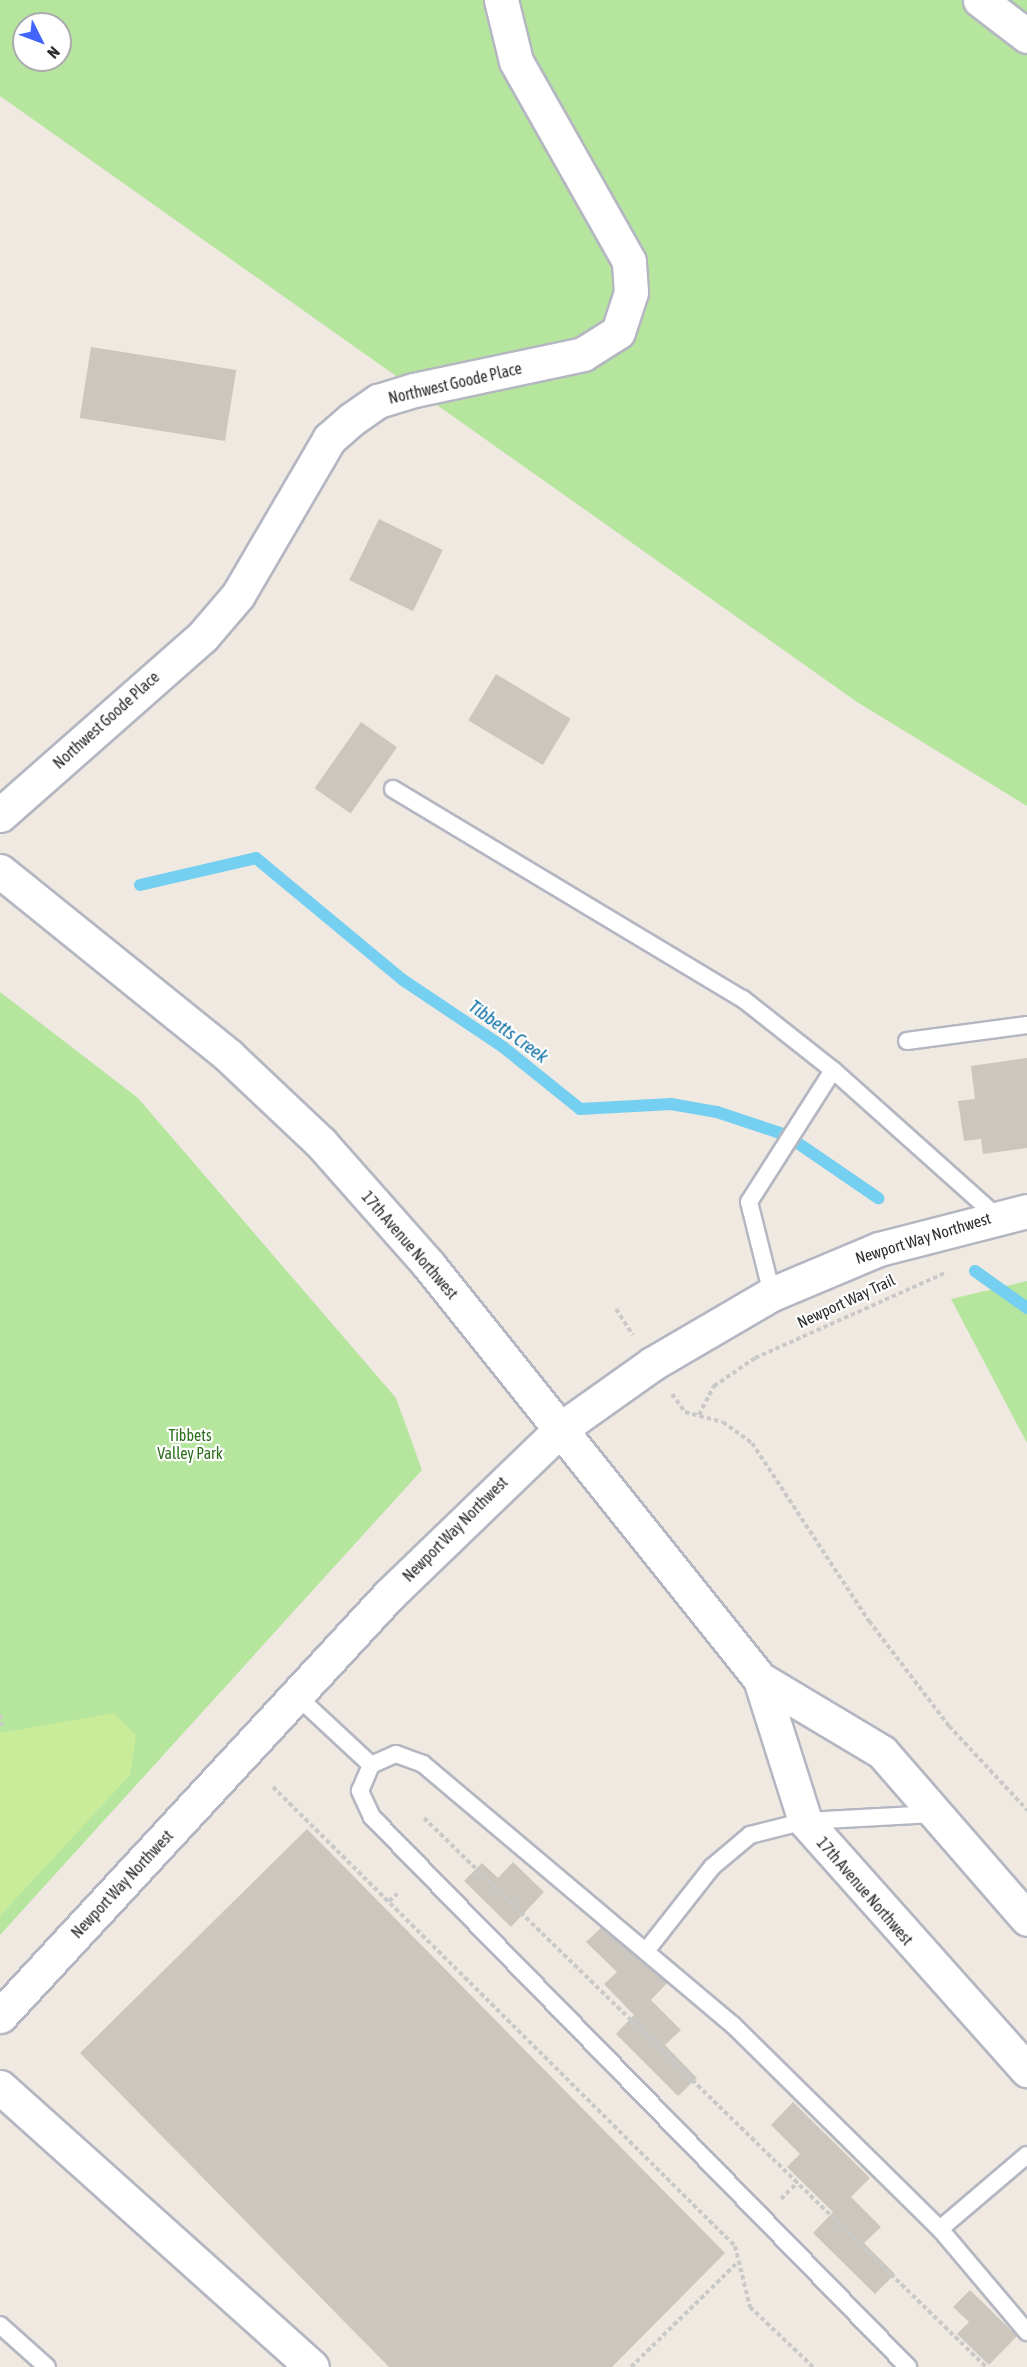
<!DOCTYPE html>
<style>
body{margin:0}
#map{position:relative;width:1027px;height:2367px;overflow:hidden;background:#efe9e1;font-family:"Asap Condensed",sans-serif}
div>[style]{position:absolute}
.green>*{inset:0;background:#b6e59e}
.pitch>*{inset:0;background:#c9ec9a}
.stream>*{height:12px;margin:-6px;padding:0 6px;transform-origin:6px;border-radius:6px;background:#75cff0}
.building>*{inset:0;background:#cbc7bf;transform-origin:0 0}
.path>*{height:4px;margin-top:-2px;transform-origin:0;background:repeating-linear-gradient(90deg,#c9c9c9 0 4.5px,transparent 0 7.5px)}
.roads{filter:drop-shadow(2px 0 #b4b7c1) drop-shadow(-2px 0 #b4b7c1) drop-shadow(0 2px #b4b7c1) drop-shadow(0 -2px #b4b7c1)}
.service>*{height:16px;margin:-8px;padding:0 8px;transform-origin:8px;border-radius:8px;background:#fff}
.minor>*{height:33px;margin:-16.5px;padding:0 16.5px;transform-origin:16.5px;border-radius:16.5px;background:#fff}
.tertiary>*{height:33px;margin:-16.5px;padding:0 16.5px;transform-origin:16.5px;border-radius:16.5px;background:#fff}
.secondary>*{height:33px;margin:-16.5px;padding:0 16.5px;transform-origin:16.5px;border-radius:16.5px;background:#fff}
span{translate:-50% -50%;white-space:nowrap;text-align:center;line-height:1.15;-webkit-text-stroke:4.5px #fff;paint-order:stroke}
.street-label{font-size:16px;color:#2e2e2e}
.park-label{font-size:16px;color:#2c6e1b}
.water-label{font-size:18px;color:#0d6fa3;font-style:italic}
.north{position:absolute;left:12px;top:12px;width:60px;height:60px;box-sizing:border-box;background:#fff;border:2px solid #ababab;border-radius:50%;rotate:132deg;font-size:16px;font-weight:700;line-height:24px;text-align:center;color:#2e2e2e}
.north::after{content:'';display:block;margin:auto;width:21px;height:27px;background:#4264fb;clip-path:polygon(50% 0,100% 100%,50% 72%,0 100%)}
</style>
<div id="map">
<div class="green">
<div style="clip-path:polygon(evenodd,0 0,1027px 0,1027px 806px,857px 702px,0 96px,0 0,24px 24px,60px 24px,60px 60px,24px 60px,24px 24px)"></div>
<div style="clip-path:polygon(0 992px,138px 1098px,396px 1398px,422px 1470px,0 1935px)"></div>
<div style="clip-path:polygon(1027px 1281px,1027px 1443px,951px 1299px)"></div>
</div>
<div class="pitch">
<div style="clip-path:polygon(114px 1713px,136px 1735px,130px 1775px,0 1916px,0 1733px)"></div>
</div>
<div class="stream">
<div style="left:140px;top:885px;width:119px;rotate:-13.1deg"></div>
<div style="left:256px;top:858px;width:191px;rotate:39.7deg"></div>
<div style="left:403px;top:980px;width:120px;rotate:33.8deg"></div>
<div style="left:503px;top:1047px;width:99px;rotate:38.8deg"></div>
<div style="left:580px;top:1109px;width:91px;rotate:-3.1deg"></div>
<div style="left:671px;top:1104px;width:47px;rotate:9.9deg"></div>
<div style="left:717px;top:1112px;width:73px;rotate:18.4deg"></div>
<div style="left:786px;top:1135px;width:112px;rotate:34.4deg"></div>
<div style="left:975px;top:1271px;width:64px;rotate:35.4deg"></div>
</div>
<div class="building">
<div style="left:91px;top:347px;width:147px;height:72px;rotate:9deg"></div>
<div style="left:379px;top:519px;width:71px;height:68px;rotate:26deg"></div>
<div style="left:496px;top:674px;width:87px;height:54px;rotate:31deg"></div>
<div style="left:361px;top:722px;width:44px;height:81px;rotate:35deg"></div>
<div style="clip-path:polygon(1027px 1058px,1027px 1148px,983px 1154px,981px 1139px,964px 1141px,958px 1101px,975px 1099px,971px 1066px)"></div>
<div style="clip-path:polygon(307px 1829px,725px 2253px,612px 2367px,389px 2367px,80px 2053px)"></div>
<div style="clip-path:polygon(513px 1862px,544px 1892px,511px 1927px,464px 1881px,482px 1863px,498px 1878px)"></div>
<div style="clip-path:polygon(608px 1921px,668px 1982px,651px 2000px,681px 2030px,665px 2045px,697px 2078px,678px 2096px,616px 2034px,634px 2015px,604px 1984px,617px 1972px,586px 1942px)"></div>
<div style="clip-path:polygon(793px 2102px,870px 2178px,851px 2197px,881px 2227px,864px 2243px,895px 2274px,875px 2294px,813px 2233px,833px 2212px,787px 2167px,800px 2154px,771px 2125px)"></div>
<div style="clip-path:polygon(970px 2290px,1017px 2336px,989px 2365px,957px 2334px,969px 2322px,953px 2307px)"></div>
</div>
<div class="path">
<div style="left:616px;top:1309px;width:31px;rotate:57deg"></div>
<div style="left:672px;top:1394px;width:22px;rotate:54deg"></div>
<div style="left:685px;top:1412px;width:39px;rotate:15deg"></div>
<div style="left:723px;top:1422px;width:36px;rotate:36deg"></div>
<div style="left:752px;top:1443px;width:213px;rotate:56.7deg"></div>
<div style="left:869px;top:1621px;width:132px;rotate:52.7deg"></div>
<div style="left:949px;top:1726px;width:115px;rotate:47.1deg"></div>
<div style="left:699px;top:1415px;width:33px;rotate:-63deg"></div>
<div style="left:714px;top:1386px;width:50px;rotate:-34.3deg"></div>
<div style="left:755px;top:1358px;width:210px;rotate:-24.1deg"></div>
<div style="left:0;top:1715px;width:11px;rotate:80deg"></div>
<div style="left:273px;top:1787px;width:651px;rotate:44.81deg"></div>
<div style="left:735px;top:2246px;width:63px;rotate:76.2deg"></div>
<div style="left:750px;top:2307px;width:87px;rotate:43.6deg"></div>
<div style="left:424px;top:1818px;width:786px;rotate:44.33deg"></div>
<div style="left:389px;top:1901px;width:11px;rotate:-41deg"></div>
<div style="left:781px;top:2199px;width:23px;rotate:-45deg"></div>
<div style="left:631px;top:2367px;width:150px;rotate:-44.5deg"></div>
</div>
<div class="roads">
<div class="service">
<div style="left:393px;top:789px;width:408px;rotate:31deg"></div>
<div style="left:743px;top:999px;width:115px;rotate:38.3deg"></div>
<div style="left:833px;top:1070px;width:217px;rotate:41.8deg"></div>
<div style="left:907px;top:1041px;width:121px;rotate:-7.6deg"></div>
<div style="left:772px;top:1294px;width:95px;rotate:-104deg"></div>
<div style="left:749px;top:1202px;width:156px;rotate:-57.5deg"></div>
<div style="left:296px;top:1695px;width:103px;rotate:43deg"></div>
<div style="left:646px;top:1951px;width:107px;rotate:-51.8deg"></div>
<div style="left:712px;top:1867px;width:50px;rotate:-40.1deg"></div>
<div style="left:750px;top:1835px;width:57px;rotate:-14.3deg"></div>
<div style="left:805px;top:1821px;width:130px;rotate:-3.1deg"></div>
<div style="left:940px;top:2229px;width:114px;rotate:-40.4deg"></div>
<div style="left:0;top:2325px;width:63px;rotate:41.8deg"></div>
<div style="left:908px;top:2367px;width:768px;rotate:-134.26deg"></div>
<div style="left:372px;top:1817px;width:29px;rotate:-115deg"></div>
<div style="left:360px;top:1791px;width:28px;rotate:-67deg"></div>
<div style="left:371px;top:1765px;width:27px;rotate:-24deg"></div>
<div style="left:396px;top:1754px;width:29px;rotate:20deg"></div>
<div style="left:423px;top:1764px;width:405px;rotate:40.1deg"></div>
<div style="left:733px;top:2025px;width:291px;rotate:44.6deg"></div>
<div style="left:940px;top:2229px;width:135px;rotate:49.8deg"></div>
</div>
<div class="minor">
<div style="left:980px;top:0;width:59px;rotate:37.5deg"></div>
<div style="left:0;top:815px;width:271px;rotate:-41.4deg"></div>
<div style="left:203px;top:636px;width:54px;rotate:-49.5deg"></div>
<div style="left:238px;top:595px;width:181px;rotate:-59.7deg"></div>
<div style="left:329px;top:439px;width:30px;rotate:-41deg"></div>
<div style="left:352px;top:419px;width:32px;rotate:-35deg"></div>
<div style="left:378px;top:401px;width:38px;rotate:-17deg"></div>
<div style="left:414px;top:390px;width:173px;rotate:-12deg"></div>
<div style="left:583px;top:354px;width:41px;rotate:-32.2deg"></div>
<div style="left:618px;top:332px;width:42px;rotate:-72deg"></div>
<div style="left:631px;top:292px;width:31px;rotate:-94deg"></div>
<div style="left:629px;top:261px;width:230px;rotate:-119.5deg"></div>
<div style="left:516px;top:61px;width:63px;rotate:-103.8deg"></div>
<div style="left:0;top:2087px;width:419px;rotate:41.9deg"></div>
</div>
<div class="tertiary">
<div style="left:0;top:2016px;width:573px;rotate:-47.26deg"></div>
<div style="left:389px;top:1595px;width:240px;rotate:-44deg"></div>
<div style="left:562px;top:1428px;width:110px;rotate:-35.4deg"></div>
<div style="left:652px;top:1364px;width:139px;rotate:-30.3deg"></div>
<div style="left:772px;top:1294px;width:116px;rotate:-22.8deg"></div>
<div style="left:879px;top:1249px;width:153px;rotate:-14.4deg"></div>
</div>
<div class="secondary">
<div style="left:0;top:871px;width:294px;rotate:38.9deg"></div>
<div style="left:229px;top:1056px;width:127px;rotate:43.4deg"></div>
<div style="left:321px;top:1143px;width:162px;rotate:48.5deg"></div>
<div style="left:428px;top:1264px;width:531px;rotate:51.34deg"></div>
<div style="left:760px;top:1679px;width:142px;rotate:30.9deg"></div>
<div style="left:882px;top:1752px;width:221px;rotate:49deg"></div>
<div style="left:760px;top:1679px;width:149px;rotate:72.4deg"></div>
<div style="left:805px;top:1821px;width:334px;rotate:48.3deg"></div>
</div>
</div>
<div class="street-label">
<span style="left:455px;top:383px;rotate:-13deg">Northwest Goode Place</span>
<span style="left:106px;top:720px;rotate:-42deg">Northwest Goode Place</span>
<span style="left:923px;top:1238px;rotate:-17deg">Newport Way Northwest</span>
<span style="left:410px;top:1245px;rotate:49deg">17th Avenue Northwest</span>
<span style="left:846px;top:1301px;rotate:-25deg">Newport Way Trail</span>
<span style="left:455px;top:1529px;rotate:-45deg">Newport Way Northwest</span>
<span style="left:122px;top:1884px;rotate:-47deg">Newport Way Northwest</span>
<span style="left:865px;top:1891px;rotate:49deg">17th Avenue Northwest</span>
</div>
<div class="park-label">
<span style="left:190px;top:1444px">Tibbets<br>Valley Park</span>
</div>
<div class="water-label">
<span style="left:508px;top:1032px;rotate:36deg">Tibbetts Creek</span>
</div>
<div class="north">N</div>
</div>
